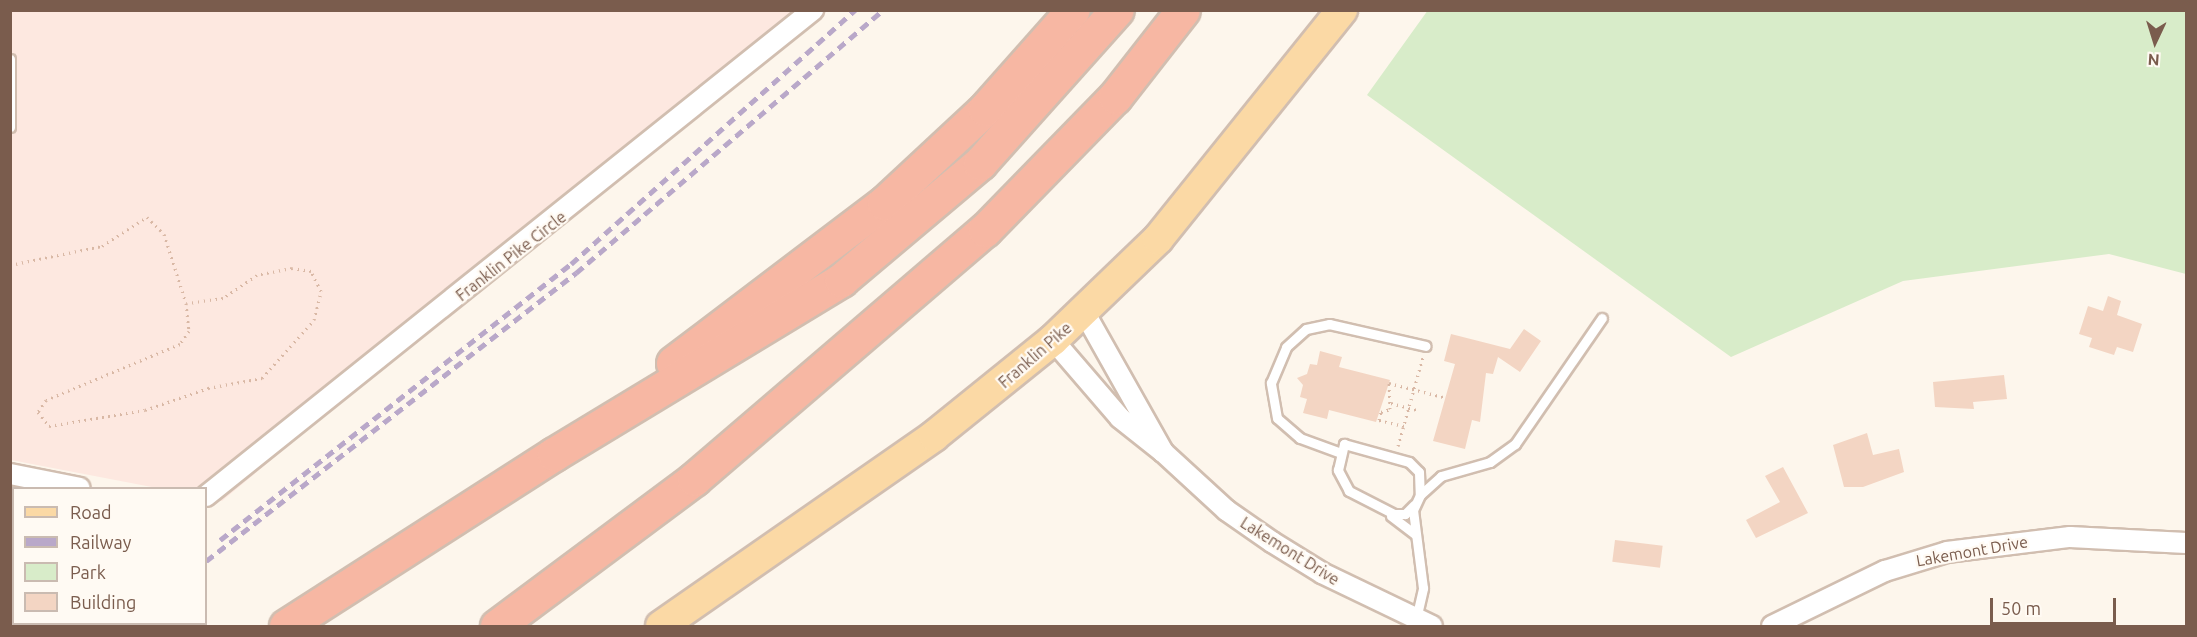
<!DOCTYPE html>
<style>
body{margin:0}
#map{position:relative;width:2197px;height:637px;overflow:hidden;background:#fdf6ec;font-family:Ubuntu,sans-serif}
div>[style]{position:absolute}
.residential>*{inset:0;background:#f5e8da}
.commercial>*{inset:0;background:#fde8e0}
.green>*{inset:0;background:#d8ecc9}
.building>*{inset:0;background:#f3d5c3;transform-origin:0 0}
.path>*{height:3px;margin-top:-1.5px;transform-origin:0;background:repeating-linear-gradient(90deg,#d9b8a5 0 1.5px,transparent 0 6px)}
.roads{filter:drop-shadow(2px 0 #d1beb0) drop-shadow(-2px 0 #d1beb0) drop-shadow(0 2px #d1beb0) drop-shadow(0 -2px #d1beb0)}
.service>*{height:9px;margin:-4.5px;padding:0 4.5px;transform-origin:4.5px;border-radius:4.5px;background:#fff}
.minor>*{height:20px;margin:-10px;padding:0 10px;transform-origin:10px;border-radius:10px;background:#fff}
.primary>*{height:30px;margin:-15px;padding:0 15px;transform-origin:15px;border-radius:15px;background:#fbd9a5}
.motorway>*{height:33px;margin:-16.5px;padding:0 16.5px;transform-origin:16.5px;border-radius:16.5px;background:#f7b7a3}
.rail>*{height:4.5px;margin-top:-2.25px;transform-origin:0;background:repeating-linear-gradient(90deg,#b9a8c9 0 9px,transparent 0 15px)}
span{translate:-50% -50%;white-space:nowrap;text-align:center;line-height:1.15;-webkit-text-stroke:4.5px #fffaf3;paint-order:stroke}
.street-label{font-size:16px;color:#7a5c4d}
.frame{position:absolute;inset:0;border:12px solid #7a5c4d;pointer-events:none}
.legend{position:absolute;left:12px;top:487px;width:195px;height:138px;box-sizing:border-box;background:#fffaf3;border:2px solid #cabbb1;margin:0;padding:8px 10px;list-style:none;font-size:18px;color:#7a5c4d}
.legend li{display:flex;align-items:center;gap:12px;height:30px}
.legend b{width:30px;border:2px solid #cabbb1}
.north{position:absolute;left:2125px;top:12px;width:60px;height:60px;-webkit-text-stroke:4px #fffaf3;paint-order:stroke;rotate:184deg;font-size:16px;font-weight:700;line-height:24px;text-align:center;color:#7a5c4d}
.north::after{content:'';display:block;margin:auto;width:21px;height:27px;background:#7a5c4d;clip-path:polygon(50% 0,100% 100%,50% 72%,0 100%)}
.scale{position:absolute;left:1990px;top:598px;width:126px;height:27px;box-sizing:border-box;border:3px solid #7a5c4d;border-top:0;padding-left:8px;font-size:18px;line-height:21px;white-space:nowrap;color:#7a5c4d;-webkit-text-stroke:4px #fffaf3;paint-order:stroke}
</style>
<div id="map">
<div class="residential">
<div style="clip-path:polygon(11px 488px,14px 624px,20px 624px,17px 626px,10px 626px)"></div>
</div>
<div class="commercial">
<div style="clip-path:polygon(10px 11px,810px 11px,222px 501px,206px 498px,206px 488px,157px 488px,11px 460px)"></div>
</div>
<div class="green">
<div style="clip-path:polygon(1428px 10px,2186px 11px,2186px 274px,2109px 254px,1903px 281px,1731px 357px,1367px 95px)"></div>
</div>
<div class="building">
<div style="clip-path:polygon(2108px 296px,2121px 301px,2117px 315px,2142px 324px,2133px 352px,2117px 347px,2114px 355px,2089px 347px,2092px 338px,2079px 334px,2088px 306px,2103px 311px)"></div>
<div style="clip-path:polygon(1524px 329px,1541px 341px,1520px 372px,1498px 357px,1493px 374px,1486px 373px,1480px 422px,1472px 420px,1465px 449px,1433px 441px,1455px 364px,1444px 361px,1451px 334px,1510px 349px)"></div>
<div style="clip-path:polygon(1320px 351px,1342px 357px,1339px 367px,1390px 380px,1376px 422px,1329px 410px,1327px 419px,1303px 413px,1307px 399px,1300px 397px,1303px 385px,1297px 378px,1307px 374px,1310px 364px,1317px 365px)"></div>
<div style="clip-path:polygon(2004px 375px,2007px 399px,1973px 402px,1974px 409px,1935px 407px,1933px 382px)"></div>
<div style="clip-path:polygon(1867px 433px,1873px 455px,1899px 449px,1904px 472px,1863px 487px,1844px 487px,1833px 445px)"></div>
<div style="clip-path:polygon(1783px 467px,1808px 513px,1756px 538px,1746px 520px,1780px 502px,1765px 476px)"></div>
<div style="left:1615px;top:540px;width:48px;height:22px;rotate:7deg"></div>
</div>
<div class="path">
<div style="left:10px;top:265px;width:94px;rotate:-11.7deg"></div>
<div style="left:102px;top:246px;width:54px;rotate:-32.8deg"></div>
<div style="left:147px;top:217px;width:24px;rotate:45deg"></div>
<div style="left:164px;top:234px;width:72px;rotate:72.3deg"></div>
<div style="left:186px;top:303px;width:28px;rotate:84deg"></div>
<div style="left:189px;top:331px;width:16px;rotate:125deg"></div>
<div style="left:180px;top:344px;width:145px;rotate:157.3deg"></div>
<div style="left:46px;top:400px;width:14px;rotate:124deg"></div>
<div style="left:38px;top:412px;width:18px;rotate:52deg"></div>
<div style="left:49px;top:426px;width:97px;rotate:-9.5deg"></div>
<div style="left:145px;top:410px;width:67px;rotate:-19.2deg"></div>
<div style="left:208px;top:388px;width:55px;rotate:-10.5deg"></div>
<div style="left:262px;top:378px;width:78px;rotate:-48.1deg"></div>
<div style="left:314px;top:320px;width:30px;rotate:-76deg"></div>
<div style="left:321px;top:291px;width:22px;rotate:-117deg"></div>
<div style="left:311px;top:271px;width:19px;rotate:-171deg"></div>
<div style="left:292px;top:268px;width:36px;rotate:169deg"></div>
<div style="left:257px;top:275px;width:41px;rotate:145.9deg"></div>
<div style="left:223px;top:298px;width:37px;rotate:172deg"></div>
<div style="left:1391px;top:403px;width:27px;rotate:15deg"></div>
<div style="left:1404px;top:426px;width:26px;rotate:-167deg"></div>
<div style="left:1379px;top:420px;width:8px;rotate:-76deg"></div>
<div style="left:1381px;top:412px;width:9px;rotate:-18deg"></div>
<div style="left:1390px;top:409px;width:26px;rotate:-92deg"></div>
<div style="left:1389px;top:383px;width:56px;rotate:14.5deg"></div>
<div style="left:1398px;top:446px;width:92px;rotate:-74.3deg"></div>
</div>
<div class="roads">
<div class="service">
<div style="left:10px;top:59px;width:68px;rotate:90deg"></div>
<div style="left:1341px;top:453px;width:44px;rotate:-159.9deg"></div>
<div style="left:1300px;top:438px;width:30px;rotate:-139deg"></div>
<div style="left:1277px;top:418px;width:36px;rotate:-100deg"></div>
<div style="left:1271px;top:383px;width:39px;rotate:-67deg"></div>
<div style="left:1286px;top:347px;width:27px;rotate:-42deg"></div>
<div style="left:1306px;top:329px;width:24px;rotate:-12deg"></div>
<div style="left:1329px;top:324px;width:99px;rotate:12.8deg"></div>
<div style="left:1414px;top:505px;width:13px;rotate:135deg"></div>
<div style="left:1405px;top:514px;width:11px;rotate:180deg"></div>
<div style="left:1394px;top:514px;width:51px;rotate:-152.9deg"></div>
<div style="left:1349px;top:491px;width:24px;rotate:-118deg"></div>
<div style="left:1338px;top:470px;width:27px;rotate:-77deg"></div>
<div style="left:1344px;top:444px;width:67px;rotate:15.5deg"></div>
<div style="left:1409px;top:462px;width:14px;rotate:45deg"></div>
<div style="left:1419px;top:472px;width:23px;rotate:88deg"></div>
<div style="left:1391px;top:516px;width:30px;rotate:37deg"></div>
<div style="left:1416px;top:619px;width:32px;rotate:-77deg"></div>
<div style="left:1423px;top:588px;width:79px;rotate:-97.3deg"></div>
<div style="left:1413px;top:510px;width:17px;rotate:-65deg"></div>
<div style="left:1420px;top:495px;width:28px;rotate:-42deg"></div>
<div style="left:1441px;top:476px;width:51px;rotate:-15.9deg"></div>
<div style="left:1490px;top:462px;width:31px;rotate:-36deg"></div>
<div style="left:1515px;top:444px;width:153px;rotate:-55.4deg"></div>
</div>
<div class="minor">
<div style="left:1053px;top:340px;width:103px;rotate:49.3deg"></div>
<div style="left:1120px;top:418px;width:55px;rotate:38.3deg"></div>
<div style="left:1163px;top:452px;width:161px;rotate:-119.4deg"></div>
<div style="left:1163px;top:452px;width:86px;rotate:42.6deg"></div>
<div style="left:1226px;top:510px;width:56px;rotate:34.8deg"></div>
<div style="left:1272px;top:542px;width:59px;rotate:31.8deg"></div>
<div style="left:1322px;top:573px;width:122px;rotate:25.7deg"></div>
<div style="left:10px;top:474px;width:71px;rotate:11.3deg"></div>
<div style="left:206px;top:496px;width:778px;rotate:-38.68deg"></div>
<div style="left:43px;top:626px;width:4px;rotate:-34deg"></div>
<div style="left:1772px;top:626px;width:126px;rotate:-26deg"></div>
<div style="left:1885px;top:571px;width:65px;rotate:-17deg"></div>
<div style="left:1947px;top:552px;width:124px;rotate:-7deg"></div>
<div style="left:2070px;top:537px;width:116px;rotate:3deg"></div>
</div>
<div class="primary">
<div style="left:661px;top:626px;width:333px;rotate:-34.8deg"></div>
<div style="left:934px;top:436px;width:153px;rotate:-38.9deg"></div>
<div style="left:1053px;top:340px;width:146px;rotate:-43.9deg"></div>
<div style="left:1158px;top:239px;width:294px;rotate:-51.2deg"></div>
</div>
<div class="motorway">
<div style="left:673px;top:363px;width:265px;rotate:-37.2deg"></div>
<div style="left:884px;top:203px;width:138px;rotate:-42.9deg"></div>
<div style="left:985px;top:109px;width:132px;rotate:-48.4deg"></div>
<div style="left:286px;top:626px;width:318px;rotate:-32.7deg"></div>
<div style="left:554px;top:454px;width:336px;rotate:-31.2deg"></div>
<div style="left:841px;top:280px;width:182px;rotate:-40.1deg"></div>
<div style="left:980px;top:163px;width:205px;rotate:-48.2deg"></div>
<div style="left:497px;top:626px;width:246px;rotate:-36.7deg"></div>
<div style="left:694px;top:479px;width:383px;rotate:-40.6deg"></div>
<div style="left:985px;top:230px;width:186px;rotate:-45.7deg"></div>
<div style="left:1115px;top:97px;width:110px;rotate:-52deg"></div>
</div>
</div>
<div class="rail">
<div style="left:220px;top:540px;width:447px;rotate:-38.2deg"></div>
<div style="left:571px;top:264px;width:381px;rotate:-41.8deg"></div>
<div style="left:206px;top:561px;width:469px;rotate:-37.9deg"></div>
<div style="left:576px;top:273px;width:404px;rotate:-40.6deg"></div>
<div style="left:102px;top:626px;width:4px;rotate:-27deg"></div>
<div style="left:119px;top:626px;width:4px;rotate:-27deg"></div>
</div>
<div class="street-label">
<span style="left:511px;top:256px;rotate:-38deg">Franklin Pike Circle</span>
<span style="left:1035px;top:355px;rotate:-41deg">Franklin Pike</span>
<span style="left:1290px;top:551px;rotate:32deg">Lakemont Drive</span>
<span style="left:1972px;top:551px;rotate:-10deg">Lakemont Drive</span>
</div>
<div class="frame"></div>
<ul class="legend">
<li><b style="height:8px;background:#fbd9a5"></b>Road</li>
<li><b style="height:8px;background:#b9a8c9"></b>Railway</li>
<li><b style="height:16px;background:#d8ecc9"></b>Park</li>
<li><b style="height:16px;background:#f3d5c3"></b>Building</li>
</ul>
<div class="north">N</div>
<div class="scale">50 m</div>
</div>
